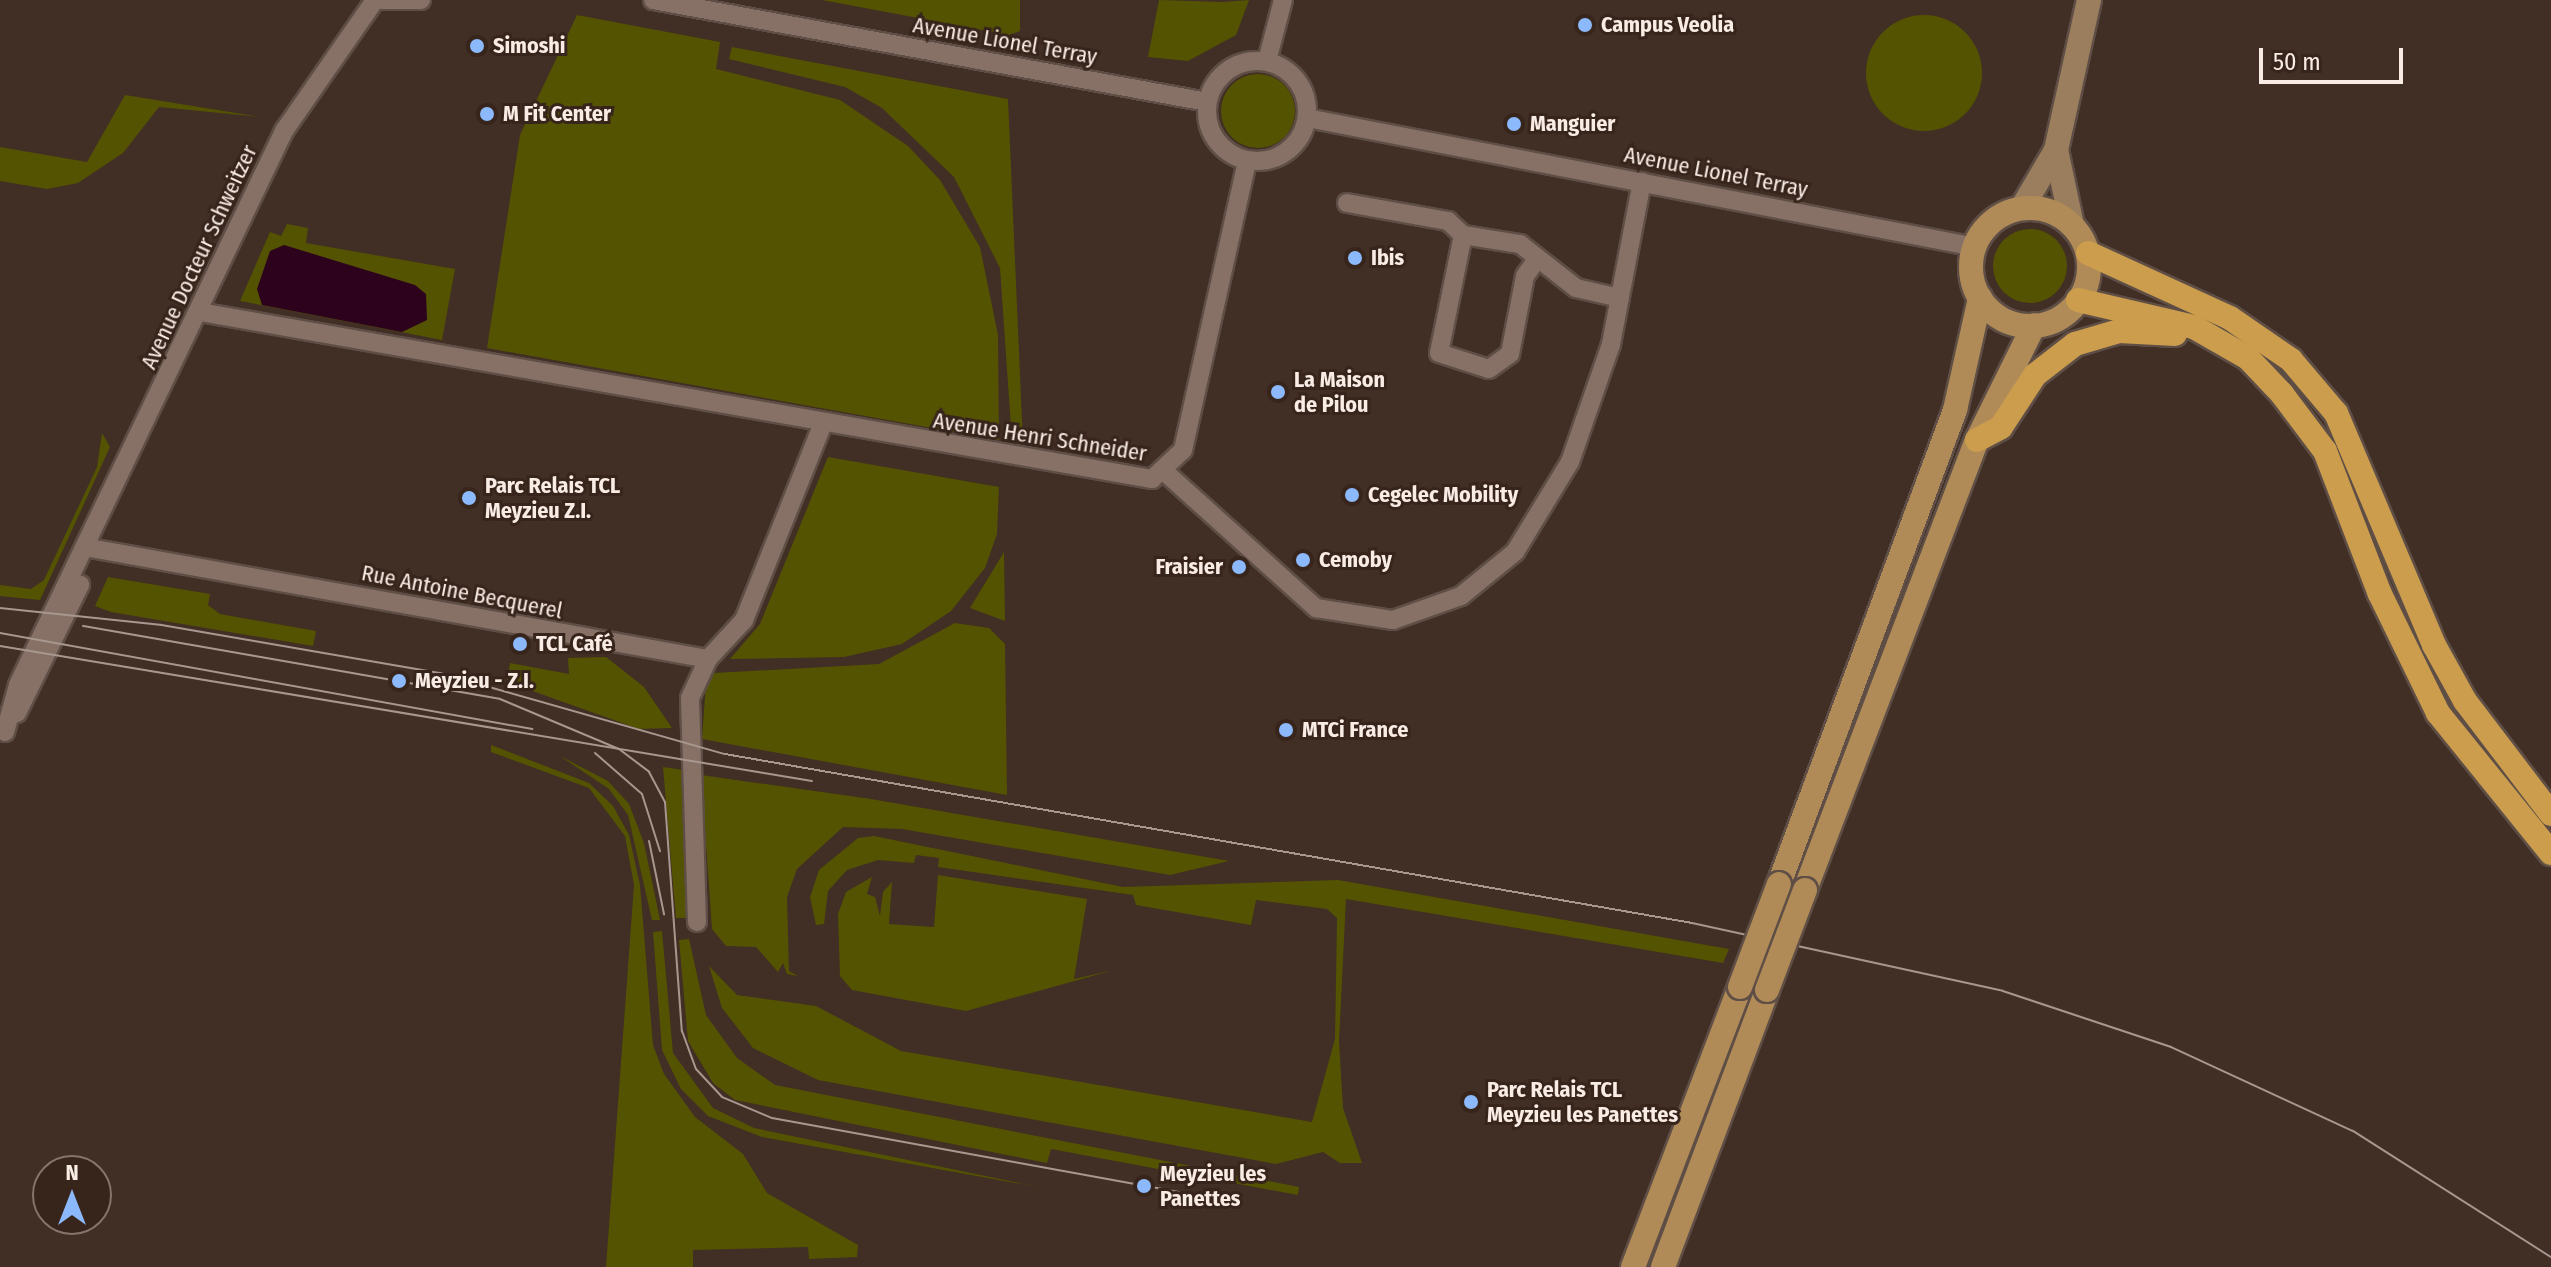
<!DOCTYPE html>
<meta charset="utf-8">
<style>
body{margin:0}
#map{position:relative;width:2551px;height:1267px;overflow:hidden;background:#412e24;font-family:"Fira Sans Condensed",sans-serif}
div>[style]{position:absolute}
.green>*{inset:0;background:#545302}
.round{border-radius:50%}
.water>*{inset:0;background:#2d021c}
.roads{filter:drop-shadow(2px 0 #5e4e45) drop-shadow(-2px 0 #5e4e45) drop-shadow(0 2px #5e4e45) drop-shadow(0 -2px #5e4e45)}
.street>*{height:18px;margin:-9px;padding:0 9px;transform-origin:9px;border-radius:9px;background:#877166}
.street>.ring{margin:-9px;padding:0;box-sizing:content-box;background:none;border:18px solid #877166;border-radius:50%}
.secondary>*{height:24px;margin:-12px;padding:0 12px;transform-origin:12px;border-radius:12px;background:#9b7e5e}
.primary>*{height:24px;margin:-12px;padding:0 12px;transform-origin:12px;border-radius:12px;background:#b08b57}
.primary>.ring{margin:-12px;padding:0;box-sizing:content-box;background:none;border:24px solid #b08b57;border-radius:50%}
.highway>*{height:24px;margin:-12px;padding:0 12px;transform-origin:12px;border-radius:12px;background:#cb9d4d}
.tram>*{height:2px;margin:-1px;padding:0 1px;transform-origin:1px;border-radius:1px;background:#a7978f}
.bridges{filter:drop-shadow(2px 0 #5e4e45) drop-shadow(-2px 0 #5e4e45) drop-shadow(0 2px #5e4e45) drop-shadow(0 -2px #5e4e45)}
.primary-bridge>*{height:24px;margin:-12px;padding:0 12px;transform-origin:12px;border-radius:12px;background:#b08b57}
.dots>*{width:22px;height:22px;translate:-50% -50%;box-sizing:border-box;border:4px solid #37241b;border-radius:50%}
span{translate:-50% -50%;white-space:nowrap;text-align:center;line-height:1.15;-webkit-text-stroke:6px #37241b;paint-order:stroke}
.poi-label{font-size:22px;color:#f9ece5;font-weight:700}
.left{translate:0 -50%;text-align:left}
.right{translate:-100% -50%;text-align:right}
.street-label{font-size:22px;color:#f9ece5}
.north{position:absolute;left:32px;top:1155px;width:80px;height:80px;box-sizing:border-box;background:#37241b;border:2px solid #85746c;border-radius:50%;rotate:0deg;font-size:22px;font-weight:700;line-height:32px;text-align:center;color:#f9ece5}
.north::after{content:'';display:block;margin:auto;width:28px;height:36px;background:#8cb9fc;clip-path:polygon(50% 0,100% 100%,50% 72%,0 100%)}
.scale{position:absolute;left:2259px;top:48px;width:144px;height:36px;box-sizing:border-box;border:4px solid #f9ece5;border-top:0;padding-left:10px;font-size:24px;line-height:28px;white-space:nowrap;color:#f9ece5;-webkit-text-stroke:6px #37241b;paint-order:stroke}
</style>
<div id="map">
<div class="green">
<div style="clip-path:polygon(822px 0,1020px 0,1020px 31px,1009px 35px)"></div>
<div style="clip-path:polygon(1159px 0,1223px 2px,1249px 0,1236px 35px,1188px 61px,1148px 57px)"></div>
<div style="clip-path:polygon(577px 15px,720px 42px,716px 69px,840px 100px,908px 146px,940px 180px,980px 247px,998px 335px,999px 440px,487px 348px,520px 135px)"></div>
<div class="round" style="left:1866px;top:15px;width:116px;height:116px"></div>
<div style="clip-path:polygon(732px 47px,1008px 99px,1023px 444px,1012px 442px,1000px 268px,954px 177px,882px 108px,845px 87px,729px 59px)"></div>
<div class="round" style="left:1221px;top:74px;width:74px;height:74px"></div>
<div style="clip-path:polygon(125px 95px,260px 117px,159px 107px,123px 153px,78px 183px,47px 189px,0 181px,0 147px,87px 162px)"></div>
<div style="clip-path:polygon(287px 224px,308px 228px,306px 243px,455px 269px,442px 340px,240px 301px,270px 232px,281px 236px)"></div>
<div class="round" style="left:1993px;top:229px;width:74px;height:74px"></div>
<div style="clip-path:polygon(102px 433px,110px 447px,40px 600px,0 596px,0 585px,31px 589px,44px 580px,97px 467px)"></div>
<div style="clip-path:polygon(828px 457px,999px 487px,997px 534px,985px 568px,951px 611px,902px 644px,844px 657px,730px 659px,760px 624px)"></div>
<div style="clip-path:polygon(1004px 552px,1005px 621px,970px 608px)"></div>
<div style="clip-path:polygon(108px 577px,210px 594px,208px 605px,220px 614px,316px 631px,313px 646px,111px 612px,95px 606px)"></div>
<div style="clip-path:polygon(955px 623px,989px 628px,1005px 644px,1007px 795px,702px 739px,706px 682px,714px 673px,879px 664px)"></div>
<div style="clip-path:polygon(606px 657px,644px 687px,672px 728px,639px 729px,507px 682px,510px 663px,569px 674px,568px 658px)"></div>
<div style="clip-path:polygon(491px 745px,589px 783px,613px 806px,629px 835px,640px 885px,653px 1045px,664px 1074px,695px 1117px,743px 1154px,767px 1193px,858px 1245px,857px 1257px,809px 1259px,808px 1247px,693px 1250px,693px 1267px,606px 1267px,634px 885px,625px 836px,589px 788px,491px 752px)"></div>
<div style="clip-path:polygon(560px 756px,608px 781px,629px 804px,644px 843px,660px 920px,652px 920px,628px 815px,609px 789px)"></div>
<div style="clip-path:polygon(663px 767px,684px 770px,687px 918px,676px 918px)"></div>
<div style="clip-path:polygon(701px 775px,871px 799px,1229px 861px,1170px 875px,902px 829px,843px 827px,797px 869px,787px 897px,789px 971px,798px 976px,787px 974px,783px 963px,778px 972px,756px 947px,726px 946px,712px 929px)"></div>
<div style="clip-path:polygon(874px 836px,1123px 887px,1338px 880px,1729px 949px,1723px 963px,1346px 899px,1339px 1041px,1343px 1108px,1362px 1163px,1340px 1163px,1323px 1152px,1276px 1164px,818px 1080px,753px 1048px,722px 1008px,709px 966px,737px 995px,816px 1006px,901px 1051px,1312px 1122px,1335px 1039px,1337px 918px,1327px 909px,1256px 900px,1251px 925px,1136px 905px,1133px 895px,938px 867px,939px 858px,916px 855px,914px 863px,878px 860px,847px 870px,828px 891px,824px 924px,816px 925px,810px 897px,819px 870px,858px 838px)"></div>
<div style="clip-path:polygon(938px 875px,1087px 899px,1074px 979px,1114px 970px,966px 1011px,852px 990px,840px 976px,838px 914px,846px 892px,872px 877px,867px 894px,875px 897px,880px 916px,883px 892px,892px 882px,889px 924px,934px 927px)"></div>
<div style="clip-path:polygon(662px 931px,673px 1053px,713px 1108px,754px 1128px,1043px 1188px,762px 1137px,708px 1116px,681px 1089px,662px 1050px,653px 932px)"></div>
<div style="clip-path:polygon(689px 939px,706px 1015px,737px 1058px,775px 1085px,1299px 1187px,1298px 1195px,1051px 1149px,1047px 1163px,735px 1100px,713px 1083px,688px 1041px,679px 940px)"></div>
</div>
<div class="water">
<div style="clip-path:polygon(284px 245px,415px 285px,426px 294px,427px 320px,402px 332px,262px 305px,257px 289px,270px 251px)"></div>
</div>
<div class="roads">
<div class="street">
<div style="left:382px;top:0;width:39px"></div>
<div style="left:653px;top:0;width:563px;rotate:10.43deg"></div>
<div class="ring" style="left:1207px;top:61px;width:82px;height:82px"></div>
<div style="left:1267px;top:61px;width:63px;rotate:-75.3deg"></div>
<div style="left:1307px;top:118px;width:680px;rotate:10.93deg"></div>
<div style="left:1347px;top:203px;width:103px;rotate:10.1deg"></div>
<div style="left:1448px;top:221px;width:21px;rotate:43deg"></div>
<div style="left:1463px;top:235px;width:58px;rotate:9deg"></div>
<div style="left:1520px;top:244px;width:71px;rotate:38.2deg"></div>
<div style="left:1576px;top:288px;width:45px;rotate:12.8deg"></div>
<div style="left:1463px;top:235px;width:120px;rotate:101.5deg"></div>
<div style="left:1439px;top:353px;width:52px;rotate:17.7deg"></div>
<div style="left:1489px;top:369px;width:26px;rotate:-36deg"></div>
<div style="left:1510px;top:354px;width:79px;rotate:-79.1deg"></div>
<div style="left:1525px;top:276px;width:21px;rotate:-55deg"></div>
<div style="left:200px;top:312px;width:967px;rotate:9.95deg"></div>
<div style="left:1152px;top:479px;width:42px;rotate:-43.1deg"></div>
<div style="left:1183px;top:450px;width:296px;rotate:-77.5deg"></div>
<div style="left:1166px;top:473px;width:202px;rotate:42deg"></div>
<div style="left:1316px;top:608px;width:78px;rotate:8.9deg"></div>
<div style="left:1393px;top:620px;width:72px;rotate:-19.4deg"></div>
<div style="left:1461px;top:596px;width:70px;rotate:-39.2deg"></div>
<div style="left:1515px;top:552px;width:105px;rotate:-58.6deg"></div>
<div style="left:1570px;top:462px;width:125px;rotate:-70.8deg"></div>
<div style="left:1611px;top:344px;width:165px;rotate:-79.2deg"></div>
<div style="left:90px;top:548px;width:628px;rotate:10.18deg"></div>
<div style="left:708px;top:659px;width:53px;rotate:-47.3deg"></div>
<div style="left:744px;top:620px;width:209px;rotate:-68.1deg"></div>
<div style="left:17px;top:713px;width:143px;rotate:-63.8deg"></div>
<div style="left:5px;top:732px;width:49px;rotate:-74.5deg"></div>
<div style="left:18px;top:685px;width:615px;rotate:-64.35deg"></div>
<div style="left:284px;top:131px;width:160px;rotate:-55.2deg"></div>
<div style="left:697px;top:922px;width:224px;rotate:-91.8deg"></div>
<div style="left:690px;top:698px;width:43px;rotate:-65.2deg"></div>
</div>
<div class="secondary">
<div style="left:2056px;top:150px;width:77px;rotate:78deg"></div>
<div style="left:2022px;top:208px;width:67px;rotate:-59.6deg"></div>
<div style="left:2056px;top:150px;width:154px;rotate:-77.6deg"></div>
</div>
<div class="primary">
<div class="ring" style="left:1971px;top:208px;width:94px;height:94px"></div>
<div style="left:1779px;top:884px;width:506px;rotate:-69.63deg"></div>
<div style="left:1955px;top:410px;width:115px;rotate:-77.4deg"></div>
<div style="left:1805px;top:890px;width:482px;rotate:-69.1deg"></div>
<div style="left:1977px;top:440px;width:128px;rotate:-63.6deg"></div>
<div style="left:1633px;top:1267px;width:300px;rotate:-69.1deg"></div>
<div style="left:1663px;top:1267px;width:296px;rotate:-69.4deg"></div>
</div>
<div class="highway">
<div style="left:2088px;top:253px;width:156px;rotate:24.6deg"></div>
<div style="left:2230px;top:318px;width:74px;rotate:34.5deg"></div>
<div style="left:2291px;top:360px;width:70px;rotate:49.7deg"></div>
<div style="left:2336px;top:413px;width:252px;rotate:67.1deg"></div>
<div style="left:2434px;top:645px;width:64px;rotate:61deg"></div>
<div style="left:2465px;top:701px;width:142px;rotate:52.7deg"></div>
<div style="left:2078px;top:300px;width:119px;rotate:13.1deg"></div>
<div style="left:2194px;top:327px;width:62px;rotate:29.9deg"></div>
<div style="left:2248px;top:358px;width:50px;rotate:46.6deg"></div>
<div style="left:2282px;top:394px;width:71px;rotate:53deg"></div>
<div style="left:2325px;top:451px;width:153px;rotate:69deg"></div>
<div style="left:2380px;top:594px;width:132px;rotate:64deg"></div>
<div style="left:2438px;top:713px;width:180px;rotate:51.1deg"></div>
<div style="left:1977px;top:440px;width:27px;rotate:-28deg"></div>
<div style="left:2001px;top:427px;width:62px;rotate:-56.8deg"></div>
<div style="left:2035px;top:375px;width:51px;rotate:-37.8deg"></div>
<div style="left:2075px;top:344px;width:46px;rotate:-16.5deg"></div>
<div style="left:2119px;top:331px;width:56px;rotate:3.1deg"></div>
</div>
</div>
<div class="tram">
<div style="left:0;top:608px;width:162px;rotate:6deg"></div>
<div style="left:161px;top:625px;width:283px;rotate:9.8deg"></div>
<div style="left:440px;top:673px;width:296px;rotate:15.9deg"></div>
<div style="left:725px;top:754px;width:982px;rotate:9.91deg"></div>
<div style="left:1692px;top:923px;width:318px;rotate:12.3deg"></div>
<div style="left:2003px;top:991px;width:177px;rotate:18.4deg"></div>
<div style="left:2171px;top:1047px;width:200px;rotate:24.8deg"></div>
<div style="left:2353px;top:1131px;width:235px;rotate:32.5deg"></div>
<div style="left:83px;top:626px;width:423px;rotate:9.9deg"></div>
<div style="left:500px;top:699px;width:129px;rotate:22.8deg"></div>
<div style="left:619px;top:749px;width:38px;rotate:37deg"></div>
<div style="left:649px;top:772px;width:34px;rotate:62deg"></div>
<div style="left:665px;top:802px;width:230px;rotate:85.8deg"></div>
<div style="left:682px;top:1031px;width:40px;rotate:69.8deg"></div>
<div style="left:696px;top:1069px;width:38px;rotate:47deg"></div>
<div style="left:722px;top:1097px;width:54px;rotate:22.8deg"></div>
<div style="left:772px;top:1118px;width:440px;rotate:10.3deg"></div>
<div style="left:0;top:633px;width:541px;rotate:10.23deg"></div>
<div style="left:0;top:646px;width:823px;rotate:9.44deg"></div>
<div style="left:595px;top:753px;width:62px;rotate:41.1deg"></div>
<div style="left:642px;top:794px;width:60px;rotate:72.5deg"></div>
<div style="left:649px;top:841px;width:75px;rotate:78.4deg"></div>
</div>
<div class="bridges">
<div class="primary-bridge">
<div style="left:1740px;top:987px;width:110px;rotate:-69.3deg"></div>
<div style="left:1767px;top:990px;width:107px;rotate:-69.2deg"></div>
</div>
</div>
<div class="dots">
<div style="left:1585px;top:25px;background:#8cb9fc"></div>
<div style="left:477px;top:46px;background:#8cb9fc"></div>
<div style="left:487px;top:114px;background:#8cb9fc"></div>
<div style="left:1514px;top:124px;background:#8cb9fc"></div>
<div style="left:1355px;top:258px;background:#8cb9fc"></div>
<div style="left:1278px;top:392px;background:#8cb9fc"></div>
<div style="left:1352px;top:495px;background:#8cb9fc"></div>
<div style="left:469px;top:498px;background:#8cb9fc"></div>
<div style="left:1303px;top:560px;background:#8cb9fc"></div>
<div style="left:1239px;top:567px;background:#8cb9fc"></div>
<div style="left:520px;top:644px;background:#8cb9fc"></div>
<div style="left:399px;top:681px;background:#8cb9fc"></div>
<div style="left:1286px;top:730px;background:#8cb9fc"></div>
<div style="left:1471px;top:1102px;background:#8cb9fc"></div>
<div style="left:1144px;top:1186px;background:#8cb9fc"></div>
</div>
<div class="poi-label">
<span class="left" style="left:1601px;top:25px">Campus Veolia</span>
<span class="left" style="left:493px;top:46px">Simoshi</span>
<span class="left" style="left:503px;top:114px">M Fit Center</span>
<span class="left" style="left:1530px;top:124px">Manguier</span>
<span class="left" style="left:1371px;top:258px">Ibis</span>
<span class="left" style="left:1294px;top:392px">La Maison<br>de Pilou</span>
<span class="left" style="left:485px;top:498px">Parc Relais TCL<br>Meyzieu Z.I.</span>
<span class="left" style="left:1368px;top:495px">Cegelec Mobility</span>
<span class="left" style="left:1319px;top:560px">Cemoby</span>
<span class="right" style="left:1223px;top:567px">Fraisier</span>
<span class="left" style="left:536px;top:644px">TCL Café</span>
<span class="left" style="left:415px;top:681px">Meyzieu - Z.I.</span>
<span class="left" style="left:1302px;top:730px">MTCi France</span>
<span class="left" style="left:1487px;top:1102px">Parc Relais TCL<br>Meyzieu les Panettes</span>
<span class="left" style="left:1160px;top:1186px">Meyzieu les<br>Panettes</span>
</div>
<div class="street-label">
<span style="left:1005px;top:41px;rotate:10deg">Avenue Lionel Terray</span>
<span style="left:1716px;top:172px;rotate:11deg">Avenue Lionel Terray</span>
<span style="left:199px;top:257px;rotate:-65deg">Avenue Docteur Schweitzer</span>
<span style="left:1040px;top:437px;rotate:9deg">Avenue Henri Schneider</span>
<span style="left:462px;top:592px;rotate:11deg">Rue Antoine Becquerel</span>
</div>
<div class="north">N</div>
<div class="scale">50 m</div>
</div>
